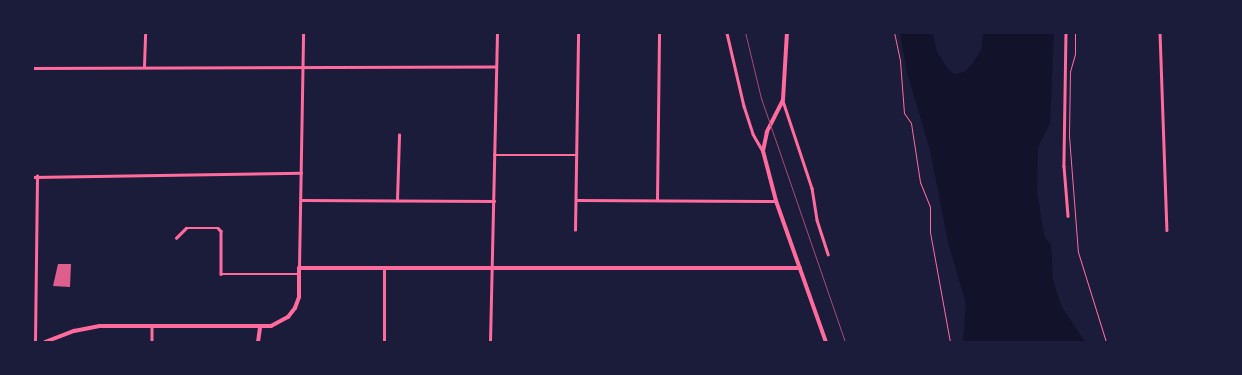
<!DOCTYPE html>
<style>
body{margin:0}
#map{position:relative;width:1242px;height:375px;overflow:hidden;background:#1b1b3a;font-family:"Work Sans",sans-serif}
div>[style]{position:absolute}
.water>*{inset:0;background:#12122b}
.building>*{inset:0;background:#dd5f8e}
.path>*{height:1px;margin:-0.5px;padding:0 0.5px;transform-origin:0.5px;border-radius:0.5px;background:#ff6b9d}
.minor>*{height:2.5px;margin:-1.25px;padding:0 1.25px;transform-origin:1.25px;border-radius:1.25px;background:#ff6b9d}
.tertiary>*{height:4px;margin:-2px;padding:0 2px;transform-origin:2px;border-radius:2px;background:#ff6b9d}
.secondary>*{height:4px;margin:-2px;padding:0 2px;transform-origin:2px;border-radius:2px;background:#ff6b9d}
.rail>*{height:1px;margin:-0.5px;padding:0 0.5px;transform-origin:0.5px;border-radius:0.5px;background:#a44b75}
span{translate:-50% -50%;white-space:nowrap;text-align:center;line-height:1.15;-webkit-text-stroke:5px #1b1b3a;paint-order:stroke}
.frame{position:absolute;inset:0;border:34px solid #1b1b3a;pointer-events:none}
</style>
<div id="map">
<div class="water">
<div style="clip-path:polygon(900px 33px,933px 33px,937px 52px,948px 69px,955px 74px,964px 72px,973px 63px,982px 48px,983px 33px,1054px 33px,1050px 123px,1038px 147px,1037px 192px,1044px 235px,1051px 245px,1053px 281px,1062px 307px,1085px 342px,963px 342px,966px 304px,948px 242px,930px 150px,907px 72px)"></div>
</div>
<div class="building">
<div style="clip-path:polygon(58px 264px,71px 264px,70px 287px,53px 286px)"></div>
</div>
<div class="path">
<div style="left:894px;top:32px;width:30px;rotate:78deg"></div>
<div style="left:900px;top:61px;width:52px;rotate:85.6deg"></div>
<div style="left:904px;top:113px;width:12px;rotate:55deg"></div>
<div style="left:911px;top:123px;width:60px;rotate:81.3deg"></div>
<div style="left:920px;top:182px;width:27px;rotate:68deg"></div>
<div style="left:930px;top:207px;width:25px;rotate:90deg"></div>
<div style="left:930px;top:232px;width:112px;rotate:79.7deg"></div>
<div style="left:1075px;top:32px;width:22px;rotate:90deg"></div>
<div style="left:1075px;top:54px;width:18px;rotate:106deg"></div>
<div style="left:1070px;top:71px;width:65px;rotate:90.9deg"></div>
<div style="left:1069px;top:136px;width:116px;rotate:85.6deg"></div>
<div style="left:1078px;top:252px;width:94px;rotate:72.7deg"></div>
</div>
<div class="minor">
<div style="left:504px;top:32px;width:226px"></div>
<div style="left:1066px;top:32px;width:134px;rotate:90.9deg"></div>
<div style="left:1064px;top:166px;width:50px;rotate:85.4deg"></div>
<div style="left:1160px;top:32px;width:198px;rotate:88deg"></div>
<div style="left:727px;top:33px;width:75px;rotate:76.9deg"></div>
<div style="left:744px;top:106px;width:29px;rotate:72deg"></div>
<div style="left:753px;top:134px;width:20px;rotate:60deg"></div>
<div style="left:144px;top:66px;width:34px;rotate:-88deg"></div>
<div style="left:32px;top:68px;width:464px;rotate:-0.2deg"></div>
<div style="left:783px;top:101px;width:92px;rotate:71.6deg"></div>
<div style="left:812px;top:188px;width:32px;rotate:81deg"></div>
<div style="left:817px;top:220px;width:36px;rotate:72deg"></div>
<div style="left:494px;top:155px;width:82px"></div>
<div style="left:32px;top:177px;width:269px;rotate:-0.9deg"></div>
<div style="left:301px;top:200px;width:193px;rotate:0.3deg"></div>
<div style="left:397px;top:200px;width:65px;rotate:-88.2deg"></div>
<div style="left:576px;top:200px;width:200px;rotate:0.3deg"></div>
<div style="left:657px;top:200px;width:168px;rotate:-89.3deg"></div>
<div style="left:575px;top:230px;width:196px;rotate:-89.1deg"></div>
<div style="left:176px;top:238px;width:14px;rotate:-45deg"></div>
<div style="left:186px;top:228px;width:32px"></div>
<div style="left:218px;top:228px;width:4px;rotate:45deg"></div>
<div style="left:221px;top:231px;width:43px;rotate:90deg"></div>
<div style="left:221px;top:274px;width:78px"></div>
<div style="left:299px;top:268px;width:236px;rotate:-89deg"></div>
<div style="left:152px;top:325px;width:17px;rotate:90deg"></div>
<div style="left:35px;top:342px;width:166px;rotate:-89.3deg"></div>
<div style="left:384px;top:342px;width:74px;rotate:-90deg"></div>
<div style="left:490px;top:342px;width:310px;rotate:-88.7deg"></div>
</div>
<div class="tertiary">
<div style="left:45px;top:342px;width:31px;rotate:-21deg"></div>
<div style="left:74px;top:331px;width:26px;rotate:-11deg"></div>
<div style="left:100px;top:326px;width:171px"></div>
<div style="left:271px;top:326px;width:19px;rotate:-28deg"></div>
<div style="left:288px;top:317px;width:11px;rotate:-52deg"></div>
<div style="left:295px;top:308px;width:12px;rotate:-70deg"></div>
<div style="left:299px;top:297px;width:29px;rotate:-90deg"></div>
<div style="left:299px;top:268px;width:501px"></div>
<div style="left:258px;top:342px;width:15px;rotate:-82deg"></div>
</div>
<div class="secondary">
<div style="left:787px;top:32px;width:68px;rotate:93.4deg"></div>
<div style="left:783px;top:100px;width:36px;rotate:117deg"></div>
<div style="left:767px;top:132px;width:19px;rotate:102deg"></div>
<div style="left:763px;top:151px;width:52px;rotate:75.4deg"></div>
<div style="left:776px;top:201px;width:150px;rotate:70.5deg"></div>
</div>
<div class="rail">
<div style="left:745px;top:32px;width:68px;rotate:76.4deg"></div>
<div style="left:761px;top:98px;width:258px;rotate:71deg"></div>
</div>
<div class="frame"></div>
</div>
